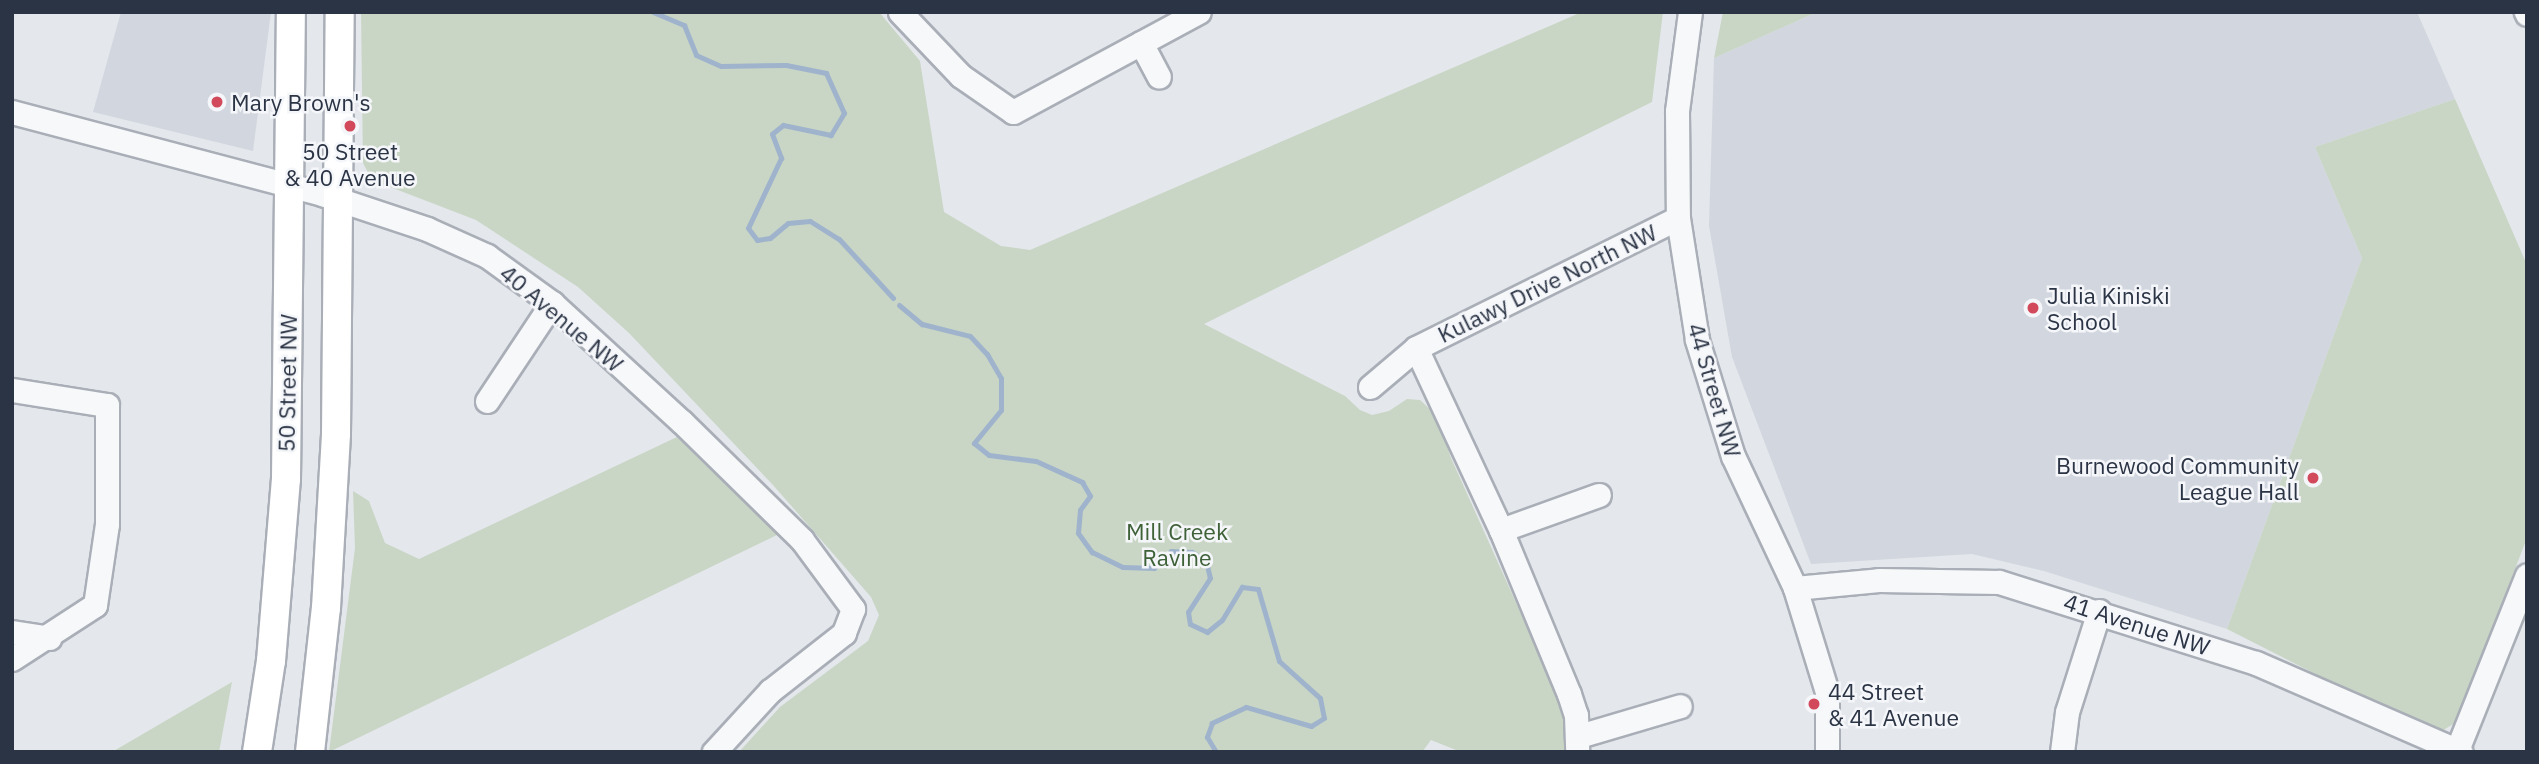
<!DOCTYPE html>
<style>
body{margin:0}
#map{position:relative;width:2539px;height:764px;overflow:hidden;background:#e4e7ec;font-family:"IBM Plex Sans",sans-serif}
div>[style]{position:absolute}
.built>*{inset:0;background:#d2d6de}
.green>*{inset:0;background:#c9d6c5}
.stream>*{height:5px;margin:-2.5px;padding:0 2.5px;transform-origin:2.5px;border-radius:2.5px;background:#9fb4cc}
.roads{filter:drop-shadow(2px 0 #a9aeb7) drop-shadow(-2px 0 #a9aeb7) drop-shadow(0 2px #a9aeb7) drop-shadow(0 -2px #a9aeb7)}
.minor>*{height:23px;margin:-11.5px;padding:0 11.5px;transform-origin:11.5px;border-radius:11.5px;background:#f7f8fa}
.major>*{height:28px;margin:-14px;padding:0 14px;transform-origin:14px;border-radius:14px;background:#fff}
.dots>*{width:19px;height:19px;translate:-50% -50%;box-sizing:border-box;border:4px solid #f4f6f9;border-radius:50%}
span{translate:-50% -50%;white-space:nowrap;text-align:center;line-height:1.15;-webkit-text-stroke:5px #f4f6f9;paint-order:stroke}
.poi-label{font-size:23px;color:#2b3445}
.left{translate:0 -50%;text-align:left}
.right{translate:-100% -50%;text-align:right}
.street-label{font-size:23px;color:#2b3445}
.park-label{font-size:23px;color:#3f6138}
.frame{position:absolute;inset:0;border:14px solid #2b3445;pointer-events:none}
</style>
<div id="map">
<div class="built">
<div style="clip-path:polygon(121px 12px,271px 12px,253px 151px,93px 112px)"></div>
<div style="clip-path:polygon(1817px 12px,2417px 12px,2455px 99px,2315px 147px,2362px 258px,2227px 629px,2044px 571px,1972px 554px,1811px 564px,1732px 357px,1709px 226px,1714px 58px)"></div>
</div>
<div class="green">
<div style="clip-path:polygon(361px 12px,879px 12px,920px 61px,944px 212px,1001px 246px,1030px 250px,1582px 12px,1663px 12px,1652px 102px,1204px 324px,1345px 396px,1360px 410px,1372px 415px,1389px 411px,1407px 399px,1420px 400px,1436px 415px,1451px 458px,1571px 725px,1568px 752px,1461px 752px,1431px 740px,1422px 752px,739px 752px,780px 707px,868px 641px,879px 615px,871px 597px,773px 485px,629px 333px,578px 287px,476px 220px,372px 180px,363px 163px)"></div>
<div style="clip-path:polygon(1723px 12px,1817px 12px,1714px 58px)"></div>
<div style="clip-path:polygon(2455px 99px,2527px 265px,2527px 538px,2455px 723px,2435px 735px,2227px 629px,2362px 258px,2315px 147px)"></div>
<div style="clip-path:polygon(677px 437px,777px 535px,329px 752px,355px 548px,353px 491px,369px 501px,385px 543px,419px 559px)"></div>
<div style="clip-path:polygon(232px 682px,219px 752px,112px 752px)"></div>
</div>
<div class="stream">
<div style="left:653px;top:12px;width:34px;rotate:23deg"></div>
<div style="left:684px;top:25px;width:32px;rotate:68deg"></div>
<div style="left:696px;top:55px;width:27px;rotate:24deg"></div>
<div style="left:721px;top:66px;width:65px;rotate:-0.9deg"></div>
<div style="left:786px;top:65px;width:41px;rotate:11.3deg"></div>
<div style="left:826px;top:73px;width:44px;rotate:65.8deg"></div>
<div style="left:844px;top:113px;width:26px;rotate:121deg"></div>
<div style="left:831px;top:135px;width:49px;rotate:-168.2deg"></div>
<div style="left:783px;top:125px;width:14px;rotate:141deg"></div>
<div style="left:772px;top:134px;width:26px;rotate:69deg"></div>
<div style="left:781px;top:158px;width:77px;rotate:115.2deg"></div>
<div style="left:748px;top:228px;width:15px;rotate:53deg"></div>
<div style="left:757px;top:240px;width:13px;rotate:-9deg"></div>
<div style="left:770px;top:238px;width:23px;rotate:-40deg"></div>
<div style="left:788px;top:223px;width:22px;rotate:-5deg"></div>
<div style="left:810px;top:221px;width:34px;rotate:32deg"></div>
<div style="left:839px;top:239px;width:80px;rotate:47.5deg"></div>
<div style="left:899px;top:305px;width:30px;rotate:40deg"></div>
<div style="left:922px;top:324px;width:49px;rotate:14deg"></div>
<div style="left:970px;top:336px;width:25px;rotate:47deg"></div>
<div style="left:987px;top:354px;width:28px;rotate:60deg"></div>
<div style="left:1001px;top:378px;width:32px;rotate:90deg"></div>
<div style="left:1001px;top:410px;width:43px;rotate:129.3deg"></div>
<div style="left:974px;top:443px;width:19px;rotate:39deg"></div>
<div style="left:989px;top:455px;width:47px;rotate:7.3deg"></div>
<div style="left:1036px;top:461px;width:51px;rotate:24.5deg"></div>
<div style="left:1082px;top:482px;width:16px;rotate:60deg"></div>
<div style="left:1090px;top:496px;width:17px;rotate:126deg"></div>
<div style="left:1080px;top:510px;width:23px;rotate:95deg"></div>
<div style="left:1078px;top:533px;width:24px;rotate:54deg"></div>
<div style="left:1092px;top:552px;width:34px;rotate:26deg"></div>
<div style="left:1123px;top:567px;width:31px;rotate:2deg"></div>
<div style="left:1154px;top:568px;width:24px;rotate:-45deg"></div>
<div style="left:1171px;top:551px;width:21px;rotate:3deg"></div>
<div style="left:1192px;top:552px;width:17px;rotate:33deg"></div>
<div style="left:1206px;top:561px;width:17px;rotate:77deg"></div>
<div style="left:1210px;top:578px;width:40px;rotate:122.9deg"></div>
<div style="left:1188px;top:612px;width:12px;rotate:81deg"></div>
<div style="left:1190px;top:624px;width:19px;rotate:25deg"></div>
<div style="left:1207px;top:632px;width:19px;rotate:-39deg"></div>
<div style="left:1222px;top:620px;width:39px;rotate:-59deg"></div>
<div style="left:1242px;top:587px;width:16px;rotate:7deg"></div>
<div style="left:1258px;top:589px;width:75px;rotate:73.7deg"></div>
<div style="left:1279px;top:661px;width:55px;rotate:42.1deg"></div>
<div style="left:1320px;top:698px;width:20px;rotate:79deg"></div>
<div style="left:1324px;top:718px;width:15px;rotate:148deg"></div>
<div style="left:1311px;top:726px;width:68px;rotate:-163.7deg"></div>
<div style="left:1246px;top:707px;width:38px;rotate:155deg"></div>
<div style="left:1212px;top:723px;width:15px;rotate:110deg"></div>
<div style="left:1207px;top:737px;width:17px;rotate:59deg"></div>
</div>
<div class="roads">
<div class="minor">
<div style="left:900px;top:12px;width:88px;rotate:46.4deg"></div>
<div style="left:961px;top:76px;width:63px;rotate:34.7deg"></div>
<div style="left:1013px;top:112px;width:211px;rotate:-28.3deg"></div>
<div style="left:1690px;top:12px;width:100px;rotate:97.5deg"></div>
<div style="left:1677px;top:111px;width:107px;rotate:89.5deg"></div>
<div style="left:1678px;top:218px;width:123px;rotate:81.1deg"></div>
<div style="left:1697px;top:340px;width:121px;rotate:72.8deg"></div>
<div style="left:1733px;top:456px;width:146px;rotate:64.8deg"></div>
<div style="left:1795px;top:588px;width:109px;rotate:72.9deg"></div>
<div style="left:1827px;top:692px;width:60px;rotate:90deg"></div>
<div style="left:2526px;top:12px;width:2px;rotate:63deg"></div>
<div style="left:1141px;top:43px;width:38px;rotate:62deg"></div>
<div style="left:12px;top:112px;width:321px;rotate:14.8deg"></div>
<div style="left:322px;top:194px;width:111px;rotate:18.4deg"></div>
<div style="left:427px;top:229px;width:66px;rotate:24.2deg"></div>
<div style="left:487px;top:256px;width:80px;rotate:35.9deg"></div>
<div style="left:552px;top:303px;width:176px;rotate:42.5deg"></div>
<div style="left:682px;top:422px;width:168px;rotate:44.5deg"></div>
<div style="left:802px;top:540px;width:86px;rotate:53.5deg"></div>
<div style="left:853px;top:609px;width:26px;rotate:111deg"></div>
<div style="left:844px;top:633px;width:94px;rotate:141.9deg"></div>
<div style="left:770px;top:691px;width:83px;rotate:132.6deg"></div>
<div style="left:1416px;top:348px;width:201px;rotate:65deg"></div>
<div style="left:1501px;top:530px;width:178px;rotate:67.5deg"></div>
<div style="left:1569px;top:694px;width:22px;rotate:72deg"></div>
<div style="left:1576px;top:715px;width:37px;rotate:88deg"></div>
<div style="left:1370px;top:387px;width:60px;rotate:-40.3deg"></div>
<div style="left:1416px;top:348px;width:292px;rotate:-26.4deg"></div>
<div style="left:12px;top:390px;width:96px;rotate:9deg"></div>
<div style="left:107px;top:405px;width:119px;rotate:90deg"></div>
<div style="left:107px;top:524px;width:82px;rotate:98.4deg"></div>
<div style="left:95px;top:605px;width:99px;rotate:147deg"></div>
<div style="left:487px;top:401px;width:118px;rotate:-56.4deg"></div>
<div style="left:1501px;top:530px;width:104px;rotate:-19.7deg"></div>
<div style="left:1795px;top:588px;width:84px;rotate:-5.4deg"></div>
<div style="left:1879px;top:580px;width:120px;rotate:1deg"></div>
<div style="left:1999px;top:582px;width:269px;rotate:17.5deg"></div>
<div style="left:2256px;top:663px;width:223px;rotate:23.5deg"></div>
<div style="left:12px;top:632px;width:38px;rotate:9deg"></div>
<div style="left:1579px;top:736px;width:105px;rotate:-16.5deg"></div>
<div style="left:2457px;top:750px;width:188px;rotate:-68.2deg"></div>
<div style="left:2062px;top:752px;width:40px;rotate:-82.9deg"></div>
<div style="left:2067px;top:712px;width:106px;rotate:-72.4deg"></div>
</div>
<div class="major">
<div style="left:257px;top:752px;width:92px;rotate:-81.3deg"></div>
<div style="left:271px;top:661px;width:183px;rotate:-85.3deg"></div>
<div style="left:286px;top:479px;width:467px;rotate:-89.4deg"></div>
<div style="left:310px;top:752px;width:145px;rotate:-83.7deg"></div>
<div style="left:326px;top:608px;width:174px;rotate:-86.7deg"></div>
<div style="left:336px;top:434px;width:422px;rotate:-89.5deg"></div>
</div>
</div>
<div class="dots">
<div style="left:217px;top:102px;background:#d1495b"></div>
<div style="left:350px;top:126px;background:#d1495b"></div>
<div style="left:2033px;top:308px;background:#d1495b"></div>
<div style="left:2313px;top:478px;background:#d1495b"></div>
<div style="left:1814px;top:704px;background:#d1495b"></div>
</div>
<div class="poi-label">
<span class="left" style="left:231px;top:102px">Mary Brown's</span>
<span style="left:350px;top:164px">50 Street<br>&amp; 40 Avenue</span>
<span class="left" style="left:2047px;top:308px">Julia Kiniski<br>School</span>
<span class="right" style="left:2299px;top:478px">Burnewood Community<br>League Hall</span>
<span class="left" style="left:1828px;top:704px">44 Street<br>&amp; 41 Avenue</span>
</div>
<div class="street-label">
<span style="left:1547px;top:283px;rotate:-26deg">Kulawy Drive North NW</span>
<span style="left:562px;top:318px;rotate:40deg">40 Avenue NW</span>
<span style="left:287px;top:383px;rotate:-89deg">50 Street NW</span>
<span style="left:1715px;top:390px;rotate:74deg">44 Street NW</span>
<span style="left:2137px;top:624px;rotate:18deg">41 Avenue NW</span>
</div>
<div class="park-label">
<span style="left:1177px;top:544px">Mill Creek<br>Ravine</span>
</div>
<div class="frame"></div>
</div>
